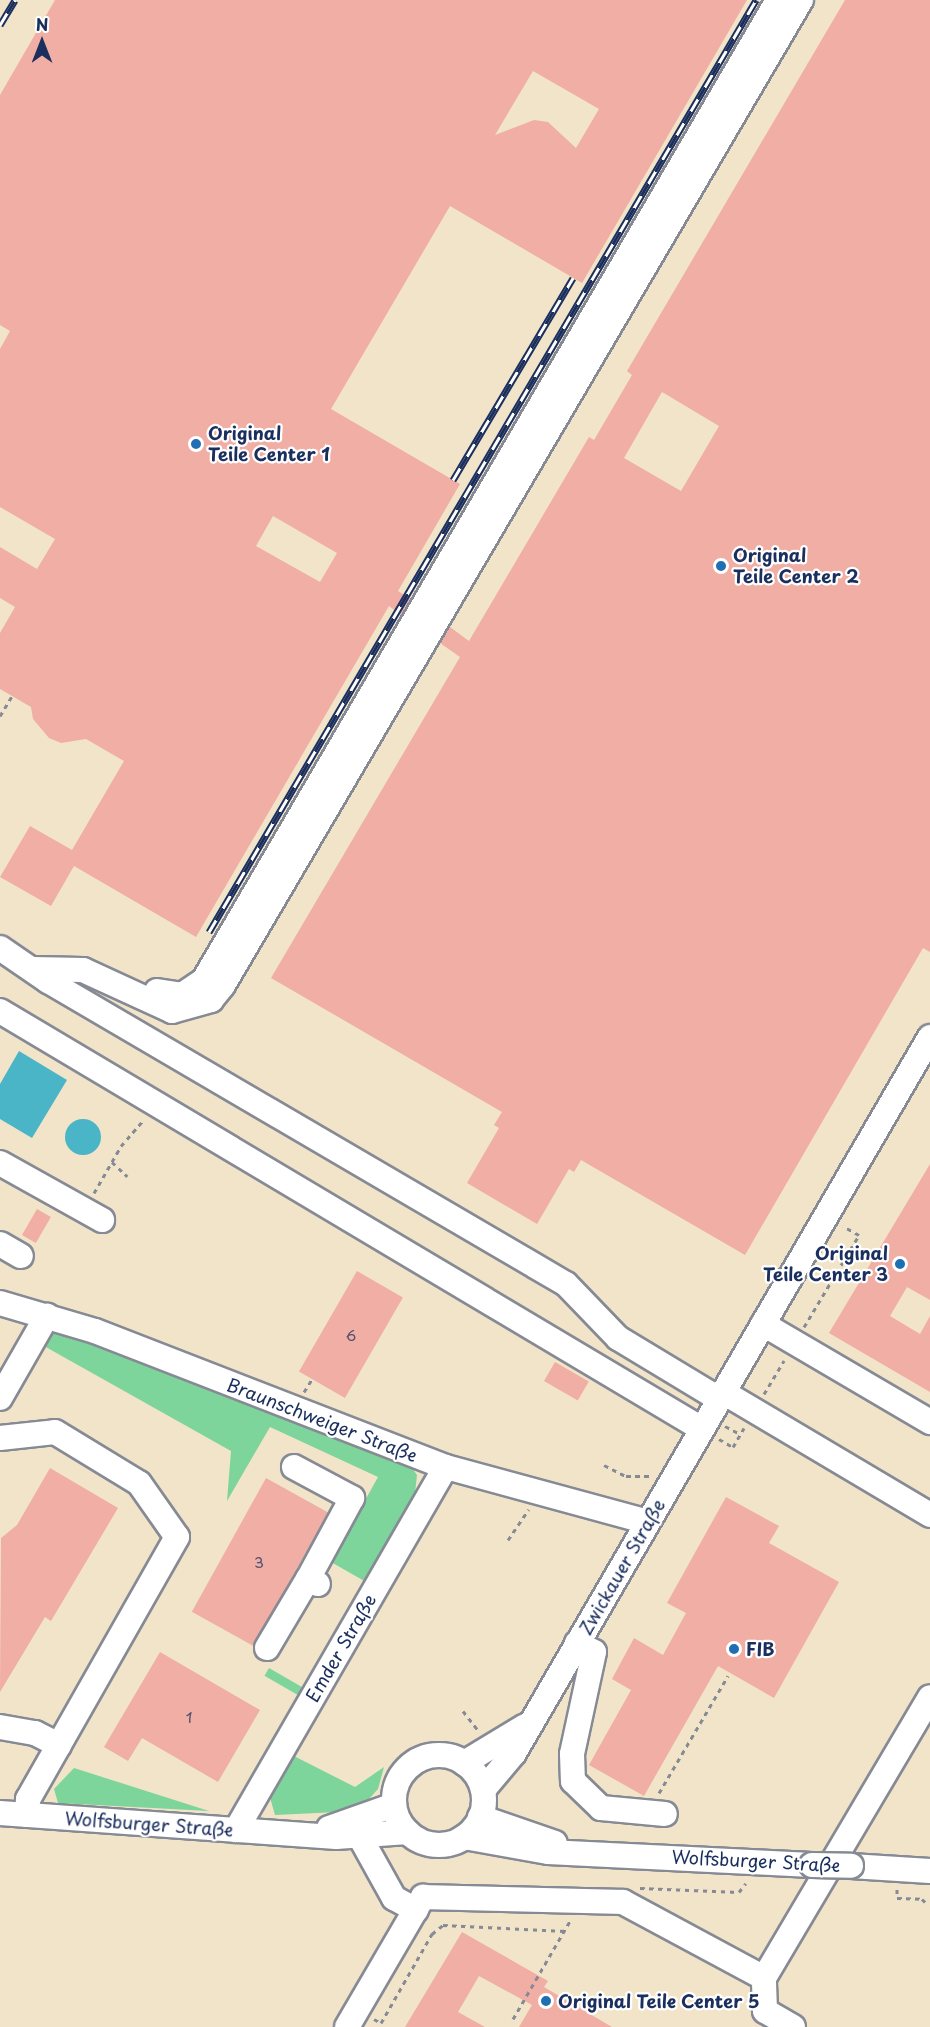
<!DOCTYPE html>
<meta charset="utf-8">
<style>
body{margin:0}
#map{position:relative;width:930px;height:2027px;overflow:hidden;background:#f1e4c9;font-family:"Playpen Sans",sans-serif}
div>[style]{position:absolute}
.green>*{inset:0;background:#7dd59b;transform-origin:0 0}
.water>*{inset:0;background:#49b5c6}
.round{border-radius:50%}
.building>*{inset:0;background:#f0aea4;transform-origin:0 0}
.path>*{height:3px;margin-top:-1.5px;transform-origin:0;background:repeating-linear-gradient(90deg,#868a94 0 4.5px,transparent 0 9px)}
.roads{filter:drop-shadow(2px 0 #868a94) drop-shadow(-2px 0 #868a94) drop-shadow(0 2px #868a94) drop-shadow(0 -2px #868a94)}
.minor>*{height:24px;margin:-12px;padding:0 12px;transform-origin:12px;border-radius:12px;background:#fff}
.minor>.ring{margin:-12px;padding:0;box-sizing:content-box;background:none;border:24px solid #fff;border-radius:50%}
.rail>*{height:7px;margin-top:-3.5px;transform-origin:0;background:repeating-linear-gradient(90deg,#fff 0 14px,#1b2f5e 0 28px);box-sizing:border-box;border-block:2px solid #1b2f5e}
.bridges{filter:drop-shadow(2px 0 #868a94) drop-shadow(-2px 0 #868a94) drop-shadow(0 2px #868a94) drop-shadow(0 -2px #868a94)}
.minor-bridge>*{height:24px;margin:-12px;padding:0 12px;transform-origin:12px;border-radius:12px;background:#fff}
.dots>*{width:16px;height:16px;translate:-50% -50%;box-sizing:border-box;border:3px solid #fff;border-radius:50%}
span{translate:-50% -50%;white-space:nowrap;text-align:center;line-height:1.15;-webkit-text-stroke:4.5px #fff;paint-order:stroke}
.number-label{font-size:15px;color:#504f70}
.number-label span{-webkit-text-stroke-width:0}
.poi-label{font-size:18px;color:#1b2f5e;font-weight:700}
.left{translate:0 -50%;text-align:left}
.right{translate:-100% -50%;text-align:right}
.street-label{font-size:18px;color:#1b2f5e}
.north{position:absolute;left:12px;top:12px;width:60px;height:60px;-webkit-text-stroke:4px #fff;paint-order:stroke;rotate:0deg;font-size:16px;font-weight:700;line-height:24px;text-align:center;color:#1b2f5e}
.north::after{content:'';display:block;margin:auto;width:21px;height:27px;background:#1b2f5e;clip-path:polygon(50% 0,100% 100%,50% 72%,0 100%)}
</style>
<div id="map">
<div class="green">
<div style="clip-path:polygon(53px 1330px,412px 1468px,417px 1475px,414px 1503px,366px 1582px,331px 1562px,378px 1477px,270px 1427px,227px 1501px,231px 1451px,44px 1346px)"></div>
<div style="left:269px;top:1668px;width:40px;height:9px;rotate:30deg"></div>
<div style="clip-path:polygon(290px 1754px,355px 1787px,384px 1767px,378px 1789px,368px 1800px,338px 1812px,275px 1815px,269px 1794px)"></div>
<div style="clip-path:polygon(74px 1768px,209px 1811px,58px 1803px,54px 1789px)"></div>
</div>
<div class="water">
<div style="clip-path:polygon(19px 1051px,67px 1080px,32px 1138px,0 1119px,0 1084px)"></div>
<div class="round" style="left:65px;top:1119px;width:36px;height:36px"></div>
</div>
<div class="building">
<div style="clip-path:polygon(evenodd,55px 0,747px 0,582px 283px,450px 206px,331px 409px,460px 484px,398px 591px,410px 599px,401px 615px,389px 606px,196px 937px,74px 866px,51px 906px,0 877px,30px 826px,72px 850px,124px 761px,86px 739px,61px 743px,49px 738px,33px 719px,31px 707px,0 689px,0 633px,15px 607px,0 598px,0 547px,37px 569px,55px 539px,0 507px,0 349px,10px 331px,0 325px,0 95px,55px 0,533px 71px,599px 109px,576px 148px,548px 122px,534px 120px,495px 135px,533px 71px,55px 0,273px 516px,337px 553px,320px 582px,256px 546px,273px 516px)"></div>
<div style="clip-path:polygon(evenodd,845px 0,930px 0,930px 952px,923px 948px,745px 1255px,581px 1160px,574px 1172px,569px 1169px,537px 1224px,467px 1183px,499px 1128px,494px 1125px,502px 1112px,271px 978px,460px 657px,440px 643px,450px 627px,469px 641px,589px 437px,594px 440px,632px 375px,627px 371px,845px 0,662px 392px,719px 426px,681px 491px,624px 458px,662px 392px)"></div>
<div style="clip-path:polygon(930px 1164px,930px 1300px,907px 1287px,890px 1316px,920px 1334px,930px 1316px,930px 1392px,829px 1333px)"></div>
<div style="left:37px;top:1209px;width:16px;height:30px;rotate:30deg"></div>
<div style="left:357px;top:1271px;width:53px;height:116px;rotate:30deg"></div>
<div style="left:555px;top:1362px;width:39px;height:22px;rotate:30deg"></div>
<div style="clip-path:polygon(50px 1468px,118px 1508px,51px 1621px,45px 1617px,0 1692px,1px 1538px,17px 1525px)"></div>
<div style="left:266px;top:1478px;width:71px;height:153px;rotate:29deg"></div>
<div style="clip-path:polygon(726px 1497px,779px 1526px,769px 1543px,839px 1582px,774px 1698px,718px 1666px,644px 1796px,589px 1765px,631px 1690px,612px 1679px,634px 1638px,663px 1655px,686px 1613px,667px 1603px)"></div>
<div style="clip-path:polygon(160px 1652px,260px 1710px,218px 1782px,142px 1738px,128px 1761px,104px 1747px)"></div>
<div style="clip-path:polygon(462px 1932px,548px 1981px,544px 1987px,612px 2027px,519px 2027px,532px 2005px,479px 1976px,458px 2012px,485px 2027px,405px 2027px)"></div>
</div>
<div class="path">
<div style="left:0;top:716px;width:23px;rotate:-59deg"></div>
<div style="left:112px;top:1162px;width:21px;rotate:43deg"></div>
<div style="left:94px;top:1193px;width:54px;rotate:-60.1deg"></div>
<div style="left:121px;top:1146px;width:35px;rotate:-49deg"></div>
<div style="left:804px;top:1327px;width:107px;rotate:-59.1deg"></div>
<div style="left:859px;top:1235px;width:18px;rotate:-151deg"></div>
<div style="left:304px;top:1392px;width:15px;rotate:-58deg"></div>
<div style="left:764px;top:1394px;width:39px;rotate:-59deg"></div>
<div style="left:725px;top:1426px;width:17px;rotate:28deg"></div>
<div style="left:719px;top:1439px;width:16px;rotate:30deg"></div>
<div style="left:733px;top:1447px;width:22px;rotate:-60deg"></div>
<div style="left:604px;top:1465px;width:25px;rotate:27deg"></div>
<div style="left:626px;top:1476px;width:25px"></div>
<div style="left:508px;top:1540px;width:37px;rotate:-56deg"></div>
<div style="left:463px;top:1711px;width:24px;rotate:52deg"></div>
<div style="left:659px;top:1793px;width:136px;rotate:-59.5deg"></div>
<div style="left:640px;top:1888px;width:99px;rotate:2.3deg"></div>
<div style="left:739px;top:1892px;width:11px;rotate:-52deg"></div>
<div style="left:897px;top:1889px;width:9px;rotate:90deg"></div>
<div style="left:897px;top:1898px;width:25px;rotate:2deg"></div>
<div style="left:922px;top:1899px;width:8px;rotate:45deg"></div>
<div style="left:374px;top:2019px;width:8px;rotate:30deg"></div>
<div style="left:381px;top:2023px;width:103px;rotate:-60.2deg"></div>
<div style="left:432px;top:1934px;width:14px;rotate:-39deg"></div>
<div style="left:443px;top:1925px;width:122px;rotate:2.8deg"></div>
<div style="left:513px;top:2019px;width:113px;rotate:-59.8deg"></div>
</div>
<div class="roads">
<div class="minor">
<div style="left:0;top:948px;width:58px;rotate:34.5deg"></div>
<div style="left:48px;top:981px;width:600px;rotate:30.33deg"></div>
<div style="left:566px;top:1284px;width:75px;rotate:46.1deg"></div>
<div style="left:618px;top:1338px;width:118px;rotate:31.1deg"></div>
<div style="left:32px;top:969px;width:51px;rotate:1.1deg"></div>
<div style="left:83px;top:970px;width:98px;rotate:24.7deg"></div>
<div style="left:172px;top:1011px;width:41px;rotate:-15.8deg"></div>
<div style="left:211px;top:1000px;width:19px;rotate:-51deg"></div>
<div style="left:223px;top:985px;width:1142px;rotate:-59.6deg"></div>
<div style="left:157px;top:991px;width:25px;rotate:9deg"></div>
<div style="left:182px;top:995px;width:27px;rotate:-34deg"></div>
<div style="left:204px;top:980px;width:1136px;rotate:-59.64deg"></div>
<div style="left:0;top:1011px;width:817px;rotate:30.77deg"></div>
<div style="left:0;top:1163px;width:117px;rotate:29.2deg"></div>
<div style="left:0;top:1244px;width:24px;rotate:30deg"></div>
<div style="left:0;top:1303px;width:99px;rotate:16.4deg"></div>
<div style="left:95px;top:1331px;width:376px;rotate:21.2deg"></div>
<div style="left:446px;top:1467px;width:209px;rotate:15.2deg"></div>
<div style="left:763px;top:1324px;width:194px;rotate:30.4deg"></div>
<div style="left:723px;top:1392px;width:241px;rotate:30.7deg"></div>
<div style="left:0;top:1398px;width:95px;rotate:-60.2deg"></div>
<div style="left:0;top:1438px;width:55px;rotate:-6.2deg"></div>
<div style="left:55px;top:1432px;width:98px;rotate:31.3deg"></div>
<div style="left:139px;top:1483px;width:66px;rotate:54.9deg"></div>
<div style="left:177px;top:1537px;width:301px;rotate:119.6deg"></div>
<div style="left:28px;top:1799px;width:16px;rotate:94deg"></div>
<div style="left:294px;top:1467px;width:66px;rotate:28.1deg"></div>
<div style="left:352px;top:1498px;width:92px;rotate:118.5deg"></div>
<div style="left:308px;top:1579px;width:11px;rotate:27deg"></div>
<div style="left:577px;top:1643px;width:19px;rotate:28deg"></div>
<div style="left:594px;top:1652px;width:104px;rotate:102.2deg"></div>
<div style="left:572px;top:1754px;width:27px;rotate:88deg"></div>
<div style="left:573px;top:1781px;width:39px;rotate:44deg"></div>
<div style="left:601px;top:1808px;width:64px;rotate:5.4deg"></div>
<div style="left:267px;top:1648px;width:80px;rotate:-59.3deg"></div>
<div style="left:0;top:1727px;width:36px;rotate:10deg"></div>
<div style="left:35px;top:1733px;width:27px;rotate:27deg"></div>
<div class="ring" style="left:394px;top:1755px;width:66px;height:66px"></div>
<div style="left:464px;top:1763px;width:71px;rotate:-31.2deg"></div>
<div style="left:483px;top:1790px;width:48px;rotate:-50deg"></div>
<div style="left:514px;top:1753px;width:828px;rotate:-59.84deg"></div>
<div style="left:0;top:1813px;width:337px;rotate:4.1deg"></div>
<div style="left:336px;top:1837px;width:72px;rotate:-4deg"></div>
<div style="left:480px;top:1817px;width:79px;rotate:19.1deg"></div>
<div style="left:329px;top:1828px;width:69px;rotate:-19.5deg"></div>
<div style="left:236px;top:1830px;width:419px;rotate:-60deg"></div>
<div style="left:360px;top:1837px;width:70px;rotate:60.9deg"></div>
<div style="left:394px;top:1898px;width:25px;rotate:29deg"></div>
<div style="left:464px;top:1837px;width:85px;rotate:10.1deg"></div>
<div style="left:548px;top:1852px;width:264px;rotate:2.8deg"></div>
<div style="left:851px;top:1866px;width:79px;rotate:3.6deg"></div>
<div style="left:347px;top:2027px;width:151px;rotate:-59.7deg"></div>
<div style="left:423px;top:1897px;width:200px;rotate:1.4deg"></div>
<div style="left:623px;top:1902px;width:160px;rotate:28.3deg"></div>
<div style="left:793px;top:2027px;width:32px;rotate:-150deg"></div>
<div style="left:765px;top:2011px;width:33px;rotate:-92deg"></div>
<div style="left:764px;top:1978px;width:326px;rotate:-59.4deg"></div>
</div>
</div>
<div class="rail">
<div style="left:0;top:25px;width:29px;rotate:-59deg"></div>
<div style="left:453px;top:480px;width:235px;rotate:-59.3deg"></div>
<div style="left:209px;top:932px;width:1081px;rotate:-59.59deg"></div>
</div>
<div class="bridges">
<div class="minor-bridge">
<div style="left:812px;top:1865px;width:39px;rotate:1deg"></div>
</div>
</div>
<div class="dots">
<div style="left:196px;top:444px;background:#1f6fb2"></div>
<div style="left:721px;top:566px;background:#1f6fb2"></div>
<div style="left:900px;top:1264px;background:#1f6fb2"></div>
<div style="left:734px;top:1649px;background:#1f6fb2"></div>
<div style="left:546px;top:2001px;background:#1f6fb2"></div>
</div>
<div class="number-label">
<span style="left:351px;top:1335px">6</span>
<span style="left:259px;top:1562px">3</span>
<span style="left:189px;top:1717px">1</span>
</div>
<div class="poi-label">
<span class="left" style="left:208px;top:444px">Original<br>Teile Center 1</span>
<span class="left" style="left:733px;top:566px">Original<br>Teile Center 2</span>
<span class="right" style="left:888px;top:1264px">Original<br>Teile Center 3</span>
<span class="left" style="left:746px;top:1649px">FIB</span>
<span class="left" style="left:558px;top:2001px">Original Teile Center 5</span>
</div>
<div class="street-label">
<span style="left:322px;top:1420px;rotate:21deg">Braunschweiger Straße</span>
<span style="left:622px;top:1567px;rotate:-60deg">Zwickauer Straße</span>
<span style="left:341px;top:1648px;rotate:-60deg">Emder Straße</span>
<span style="left:149px;top:1824px;rotate:4deg">Wolfsburger Straße</span>
<span style="left:756px;top:1861px;rotate:3deg">Wolfsburger Straße</span>
</div>
<div class="north">N</div>
</div>
